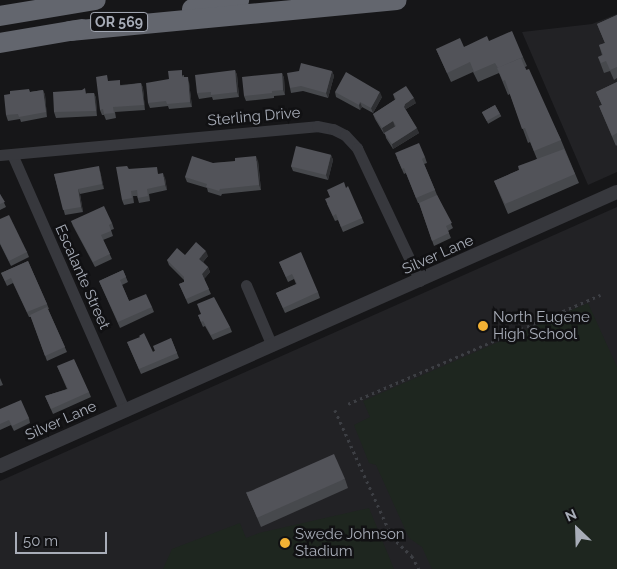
<!DOCTYPE html>
<style>
body{margin:0}
#map{position:relative;width:617px;height:569px;overflow:hidden;background:#161618;font-family:Raleway,sans-serif}
div>[style]{position:absolute}
.built>*{inset:0;background:#222225}
.green>*{inset:0;background:#1e261f}
.path>*{height:2.5px;margin-top:-1.25px;transform-origin:0;background:repeating-linear-gradient(90deg,#3d3f44 0 2.5px,transparent 0 6.5px)}
.minor>*{height:11px;margin:-5.5px;padding:0 5.5px;transform-origin:5.5px;border-radius:5.5px;background:#37383d}
.tertiary>*{height:14px;margin:-7px;padding:0 7px;transform-origin:7px;border-radius:7px;background:#37383d}
.motorway>*{height:20px;margin:-10px;padding:0 10px;transform-origin:10px;border-radius:10px;background:#63666e}
.wall>*{inset:0;background:#47494d;transform-origin:0 0}
.shaded-wall>*{inset:0;background:#2f3033}
.building>*{inset:0;background:#525359;transform-origin:0 0}
.dots>*{width:14px;height:14px;translate:-50% -50%;box-sizing:border-box;border:2px solid #111113;border-radius:50%}
span{translate:-50% -50%;white-space:nowrap;text-align:center;line-height:1.15;-webkit-text-stroke:5px #111113;paint-order:stroke}
.shield-label span{padding:1px 4px;background:#111113;border:1px solid;border-radius:4px;-webkit-text-stroke-width:0}
.shield-label{font-size:14px;color:#a8adb8;font-weight:700}
.street-label{font-size:15px;color:#a8adb8}
.poi-label{font-size:15px;color:#a8adb8}
.left{translate:0 -50%;text-align:left}
.north{position:absolute;left:552px;top:504px;width:50px;height:50px;-webkit-text-stroke:4px #111113;paint-order:stroke;rotate:336deg;font-size:14px;font-weight:700;line-height:20px;text-align:center;color:#a8adb8}
.north::after{content:'';display:block;margin:auto;width:18px;height:22px;background:#a8adb8;clip-path:polygon(50% 0,100% 100%,50% 72%,0 100%)}
.scale{position:absolute;left:15px;top:532px;width:92px;height:22px;box-sizing:border-box;border:2px solid #a8adb8;border-top:0;padding-left:6px;font-size:15px;line-height:18px;white-space:nowrap;color:#a8adb8;-webkit-text-stroke:4px #111113;paint-order:stroke}
</style>
<div id="map">
<div class="built">
<div style="clip-path:polygon(617px 14px,617px 172px,588px 185px,522px 32px,592px 24px)"></div>
<div style="clip-path:polygon(617px 207px,617px 569px,0 569px,0 481px)"></div>
</div>
<div class="green">
<div style="clip-path:polygon(588px 303px,617px 367px,617px 569px,432px 569px,422px 547px,409px 538px,376px 465px,369px 463px,354px 425px,370px 417px,363px 401px)"></div>
<div style="clip-path:polygon(369px 508px,394px 569px,163px 569px,172px 549px,240px 523px,246px 538px,259px 533px)"></div>
</div>
<div class="path">
<div style="left:348px;top:404px;width:275px;rotate:-23.4deg"></div>
<div style="left:335px;top:410px;width:139px;rotate:65.8deg"></div>
<div style="left:392px;top:537px;width:28px;rotate:44deg"></div>
<div style="left:412px;top:556px;width:15px;rotate:62deg"></div>
</div>
<div class="minor">
<div style="left:12px;top:154px;width:281px;rotate:66.3deg"></div>
<div style="left:0;top:155px;width:318px;rotate:-5.2deg"></div>
<div style="left:317px;top:126px;width:16px;rotate:11deg"></div>
<div style="left:333px;top:129px;width:13px;rotate:27deg"></div>
<div style="left:345px;top:135px;width:18px;rotate:47deg"></div>
<div style="left:357px;top:148px;width:147px;rotate:64.7deg"></div>
<div style="left:246px;top:285px;width:66px;rotate:66.9deg"></div>
</div>
<div class="tertiary">
<div style="left:0;top:466px;width:675px;rotate:-23.95deg"></div>
</div>
<div class="motorway">
<div style="left:192px;top:9px;width:48px;rotate:-10.8deg"></div>
<div style="left:0;top:16px;width:97px;rotate:-9.5deg"></div>
<div style="left:70px;top:31px;width:328px;rotate:-5.4deg"></div>
<div style="left:0;top:43px;width:83px;rotate:-9.7deg"></div>
</div>
<div class="wall">
<div style="clip-path:polygon(617px 15px,617px 78px,614px 80px,610px 71px,604px 73px,598px 57px,602px 55px,599px 45px,605px 43px,597px 24px)"></div>
<div style="clip-path:polygon(489px 41px,523px 57px,527px 66px,525px 67px,561px 140px,579px 183px,508px 214px,494px 181px,519px 170px,537px 159px,530px 142px,528px 143px,510px 94px,508px 95px,499px 73px,478px 82px,473px 72px,451px 82px,436px 49px,464px 47px)"></div>
<div style="clip-path:polygon(235px 70px,237px 75px,239px 97px,213px 100px,212px 97px,199px 99px,197px 93px)"></div>
<div style="clip-path:polygon(299px 71px,332px 71px,334px 76px,328px 98px,303px 91px,291px 93px,290px 88px)"></div>
<div style="clip-path:polygon(282px 73px,284px 78px,285px 95px,274px 96px,274px 98px,246px 101px,244px 96px)"></div>
<div style="clip-path:polygon(184px 75px,184px 77px,189px 82px,192px 107px,169px 109px,168px 106px,150px 108px,148px 103px,169px 79px)"></div>
<div style="clip-path:polygon(109px 81px,121px 85px,141px 83px,143px 88px,145px 110px,115px 112px,116px 118px,106px 120px,104px 115px,102px 115px,100px 110px)"></div>
<div style="clip-path:polygon(617px 82px,617px 145px,616px 146px,599px 106px,602px 105px,596px 92px)"></div>
<div style="clip-path:polygon(43px 90px,45px 95px,47px 117px,21px 122px,20px 119px,8px 121px,6px 115px,30px 92px)"></div>
<div style="clip-path:polygon(335px 92px,382px 97px,373px 113px,362px 107px,360px 110px,336px 97px)"></div>
<div style="clip-path:polygon(87px 93px,94px 93px,96px 98px,97px 116px,56px 118px,54px 112px)"></div>
<div style="clip-path:polygon(393px 94px,416px 103px,406px 109px,406px 110px,419px 133px,393px 149px,386px 138px,385px 133px,384px 134px,375px 119px,373px 114px,395px 100px)"></div>
<div style="left:495px;top:105px;width:13px;height:15px;rotate:61deg"></div>
<div style="clip-path:polygon(331px 155px,333px 160px,328px 180px,293px 171px,291px 166px)"></div>
<div style="clip-path:polygon(425px 157px,427px 163px,424px 164px,435px 190px,437px 195px,453px 228px,448px 231px,451px 238px,434px 246px,419px 203px,418px 203px,406px 173px,404px 174px,397px 158px)"></div>
<div style="clip-path:polygon(258px 161px,261px 190px,222px 194px,221px 196px,208px 192px,207px 188px,187px 182px,185px 177px,213px 163px)"></div>
<div style="clip-path:polygon(127px 166px,129px 169px,159px 174px,165px 178px,167px 190px,149px 194px,150px 201px,139px 203px,137px 196px,133px 196px,134px 203px,124px 205px,122px 200px)"></div>
<div style="clip-path:polygon(100px 171px,104px 189px,80px 194px,83px 212px,65px 215px,54px 174px)"></div>
<div style="clip-path:polygon(346px 188px,362px 218px,364px 223px,343px 232px,338px 220px,335px 221px,327px 204px,330px 197px)"></div>
<div style="clip-path:polygon(0 194px,6px 207px,0 210px)"></div>
<div style="clip-path:polygon(0 219px,27px 252px,29px 257px,11px 266px,0 244px)"></div>
<div style="clip-path:polygon(71px 221px,112px 223px,114px 229px,111px 230px,113px 236px,103px 240px,112px 259px,95px 267px,73px 226px)"></div>
<div style="clip-path:polygon(185px 255px,208px 256px,203px 262px,208px 267px,210px 272px,204px 279px,211px 294px,188px 304px,179px 284px,184px 282px,184px 280px,169px 265px,167px 260px)"></div>
<div style="clip-path:polygon(28px 261px,47px 304px,49px 309px,48px 309px,67px 352px,47px 361px,31px 317px,29px 317px,13px 283px,7px 286px,1px 273px)"></div>
<div style="clip-path:polygon(279px 262px,318px 292px,320px 298px,285px 313px,276px 293px,296px 284px,294px 279px,288px 282px)"></div>
<div style="clip-path:polygon(123px 270px,128px 282px,122px 285px,129px 301px,152px 307px,154px 312px,120px 328px,99px 281px)"></div>
<div style="clip-path:polygon(198px 315px,230px 327px,232px 332px,213px 340px,205px 326px,203px 327px)"></div>
<div style="clip-path:polygon(171px 338px,179px 358px,141px 374px,127px 342px,153px 352px)"></div>
<div style="clip-path:polygon(57px 366px,89px 392px,91px 397px,53px 414px,45px 396px,67px 389px)"></div>
<div style="clip-path:polygon(0 378px,3px 385px,0 386px)"></div>
<div style="clip-path:polygon(0 409px,29px 418px,30px 423px,14px 431px,11px 425px,0 430px)"></div>
<div style="clip-path:polygon(345px 479px,348px 488px,261px 527px,246px 492px)"></div>
</div>
<div class="shaded-wall">
<div style="clip-path:polygon(235px 70px,237px 75px,239px 97px,237px 92px)"></div>
<div style="clip-path:polygon(332px 71px,334px 76px,328px 98px,326px 93px)"></div>
<div style="clip-path:polygon(282px 73px,284px 78px,285px 95px,283px 90px)"></div>
<div style="clip-path:polygon(188px 77px,189px 82px,192px 107px,190px 102px)"></div>
<div style="clip-path:polygon(141px 83px,143px 88px,145px 110px,144px 105px)"></div>
<div style="clip-path:polygon(43px 90px,45px 95px,47px 117px,46px 112px)"></div>
<div style="clip-path:polygon(380px 92px,382px 97px,373px 113px,371px 108px)"></div>
<div style="clip-path:polygon(94px 93px,96px 98px,97px 116px,96px 111px)"></div>
<div style="clip-path:polygon(414px 98px,416px 103px,406px 109px,406px 112px,404px 107px,405px 104px)"></div>
<div style="clip-path:polygon(360px 102px,362px 107px,360px 110px,359px 105px)"></div>
<div style="clip-path:polygon(393px 121px,395px 127px,384px 134px,382px 128px)"></div>
<div style="clip-path:polygon(417px 128px,419px 133px,393px 149px,392px 144px)"></div>
<div style="clip-path:polygon(331px 155px,333px 160px,328px 180px,326px 175px)"></div>
<div style="clip-path:polygon(256px 156px,258px 161px,261px 190px,259px 185px)"></div>
<div style="clip-path:polygon(99px 166px,100px 171px,104px 189px,102px 184px)"></div>
<div style="clip-path:polygon(163px 173px,165px 178px,167px 190px,165px 185px)"></div>
<div style="clip-path:polygon(78px 189px,80px 194px,83px 212px,81px 207px)"></div>
<div style="clip-path:polygon(206px 251px,208px 256px,201px 264px,199px 259px)"></div>
<div style="clip-path:polygon(208px 267px,210px 272px,204px 279px,202px 274px)"></div>
</div>
<div class="building">
<div style="clip-path:polygon(617px 15px,617px 68px,617px 67px,610px 70px,606px 61px,601px 63px,598px 57px,603px 55px,599px 45px,605px 43px,597px 24px)"></div>
<div style="clip-path:polygon(512px 31px,523px 57px,498px 68px,495px 63px,474px 72px,470px 62px,447px 73px,436px 49px,460px 38px,464px 47px,487px 36px,489px 41px)"></div>
<div style="clip-path:polygon(521px 58px,526px 70px,529px 69px,561px 140px,534px 151px,525px 128px,522px 129px,505px 80px,503px 81px,497px 68px)"></div>
<div style="clip-path:polygon(301px 63px,332px 71px,326px 93px,301px 86px,290px 88px,287px 73px,299px 71px)"></div>
<div style="clip-path:polygon(182px 70px,182px 77px,188px 77px,190px 102px,167px 104px,166px 101px,148px 103px,146px 83px,169px 79px,168px 71px)"></div>
<div style="clip-path:polygon(235px 70px,237px 92px,211px 95px,211px 92px,197px 93px,195px 75px)"></div>
<div style="clip-path:polygon(346px 72px,380px 92px,371px 108px,360px 102px,359px 105px,335px 92px)"></div>
<div style="clip-path:polygon(282px 73px,283px 90px,272px 91px,272px 93px,244px 96px,242px 77px)"></div>
<div style="clip-path:polygon(107px 75px,108px 81px,120px 80px,120px 86px,141px 83px,144px 105px,113px 107px,114px 113px,104px 114px,103px 109px,100px 110px,96px 77px)"></div>
<div style="clip-path:polygon(617px 82px,617px 133px,612px 136px,599px 106px,602px 105px,596px 92px)"></div>
<div style="clip-path:polygon(406px 86px,414px 98px,405px 104px,404px 107px,417px 128px,392px 144px,384px 133px,396px 126px,393px 121px,382px 128px,373px 114px,396px 99px,393px 94px)"></div>
<div style="clip-path:polygon(85px 88px,86px 94px,94px 93px,96px 111px,54px 112px,53px 92px,82px 90px)"></div>
<div style="clip-path:polygon(29px 89px,30px 92px,43px 90px,46px 112px,19px 117px,18px 114px,6px 115px,4px 95px,10px 94px,10px 91px)"></div>
<div style="left:495px;top:105px;width:10px;height:15px;rotate:61deg"></div>
<div style="clip-path:polygon(419px 143px,425px 157px,422px 159px,435px 190px,416px 198px,404px 168px,402px 169px,395px 153px)"></div>
<div style="left:296px;top:146px;width:36px;height:21px;rotate:14deg"></div>
<div style="clip-path:polygon(564px 149px,575px 174px,505px 204px,494px 181px,519px 170px,518px 166px)"></div>
<div style="clip-path:polygon(192px 156px,213px 163px,235px 161px,235px 158px,256px 156px,259px 185px,220px 189px,219px 191px,206px 187px,207px 184px,185px 177px)"></div>
<div style="clip-path:polygon(99px 166px,102px 184px,78px 189px,81px 207px,63px 210px,54px 174px)"></div>
<div style="clip-path:polygon(127px 166px,128px 169px,157px 167px,158px 174px,163px 173px,165px 185px,147px 189px,148px 196px,138px 198px,137px 190px,131px 191px,132px 198px,122px 200px,116px 167px)"></div>
<div style="clip-path:polygon(344px 182px,346px 188px,348px 186px,362px 218px,341px 227px,336px 214px,333px 216px,325px 199px,330px 197px,327px 190px)"></div>
<div style="clip-path:polygon(0 194px,5px 202px,0 204px)"></div>
<div style="clip-path:polygon(437px 195px,452px 223px,446px 226px,449px 233px,432px 241px,419px 203px)"></div>
<div style="clip-path:polygon(104px 206px,112px 223px,109px 225px,111px 231px,101px 235px,110px 254px,93px 262px,71px 221px)"></div>
<div style="clip-path:polygon(9px 215px,27px 252px,9px 261px,0 243px,0 219px)"></div>
<div style="clip-path:polygon(196px 242px,206px 251px,199px 259px,208px 267px,202px 274px,209px 289px,186px 299px,179px 284px,184px 282px,184px 277px,167px 260px,177px 248px,185px 255px)"></div>
<div style="clip-path:polygon(301px 252px,318px 292px,283px 308px,276px 293px,297px 284px,292px 274px,286px 277px,279px 262px)"></div>
<div style="clip-path:polygon(28px 261px,47px 304px,27px 312px,11px 278px,5px 281px,1px 273px)"></div>
<div style="clip-path:polygon(123px 270px,126px 277px,120px 280px,129px 301px,146px 294px,152px 307px,118px 322px,99px 281px)"></div>
<div style="clip-path:polygon(214px 297px,230px 327px,211px 335px,203px 321px,201px 322px,198px 315px,201px 314px,197px 304px)"></div>
<div style="clip-path:polygon(47px 307px,65px 347px,45px 356px,30px 315px)"></div>
<div style="clip-path:polygon(144px 333px,153px 352px,155px 351px,153px 346px,171px 338px,177px 353px,139px 369px,127px 342px,140px 337px,139px 336px)"></div>
<div style="clip-path:polygon(74px 359px,89px 392px,51px 409px,45px 396px,68px 389px,57px 366px)"></div>
<div style="clip-path:polygon(21px 400px,29px 418px,12px 426px,9px 420px,0 424px,0 409px)"></div>
<div style="left:334px;top:454px;width:27px;height:96px;rotate:66deg"></div>
</div>
<div class="dots">
<div style="left:483px;top:326px;background:#f2b134"></div>
<div style="left:285px;top:543px;background:#f2b134"></div>
</div>
<div class="shield-label">
<span style="left:119px;top:22px">OR 569</span>
</div>
<div class="street-label">
<span style="left:254px;top:117px;rotate:-5deg">Sterling Drive</span>
<span style="left:438px;top:255px;rotate:-24deg">Silver Lane</span>
<span style="left:82px;top:277px;rotate:66deg">Escalante Street</span>
<span style="left:61px;top:421px;rotate:-24deg">Silver Lane</span>
</div>
<div class="poi-label">
<span class="left" style="left:493px;top:326px">North Eugene<br>High School</span>
<span class="left" style="left:295px;top:543px">Swede Johnson<br>Stadium</span>
</div>
<div class="north">N</div>
<div class="scale">50 m</div>
</div>
